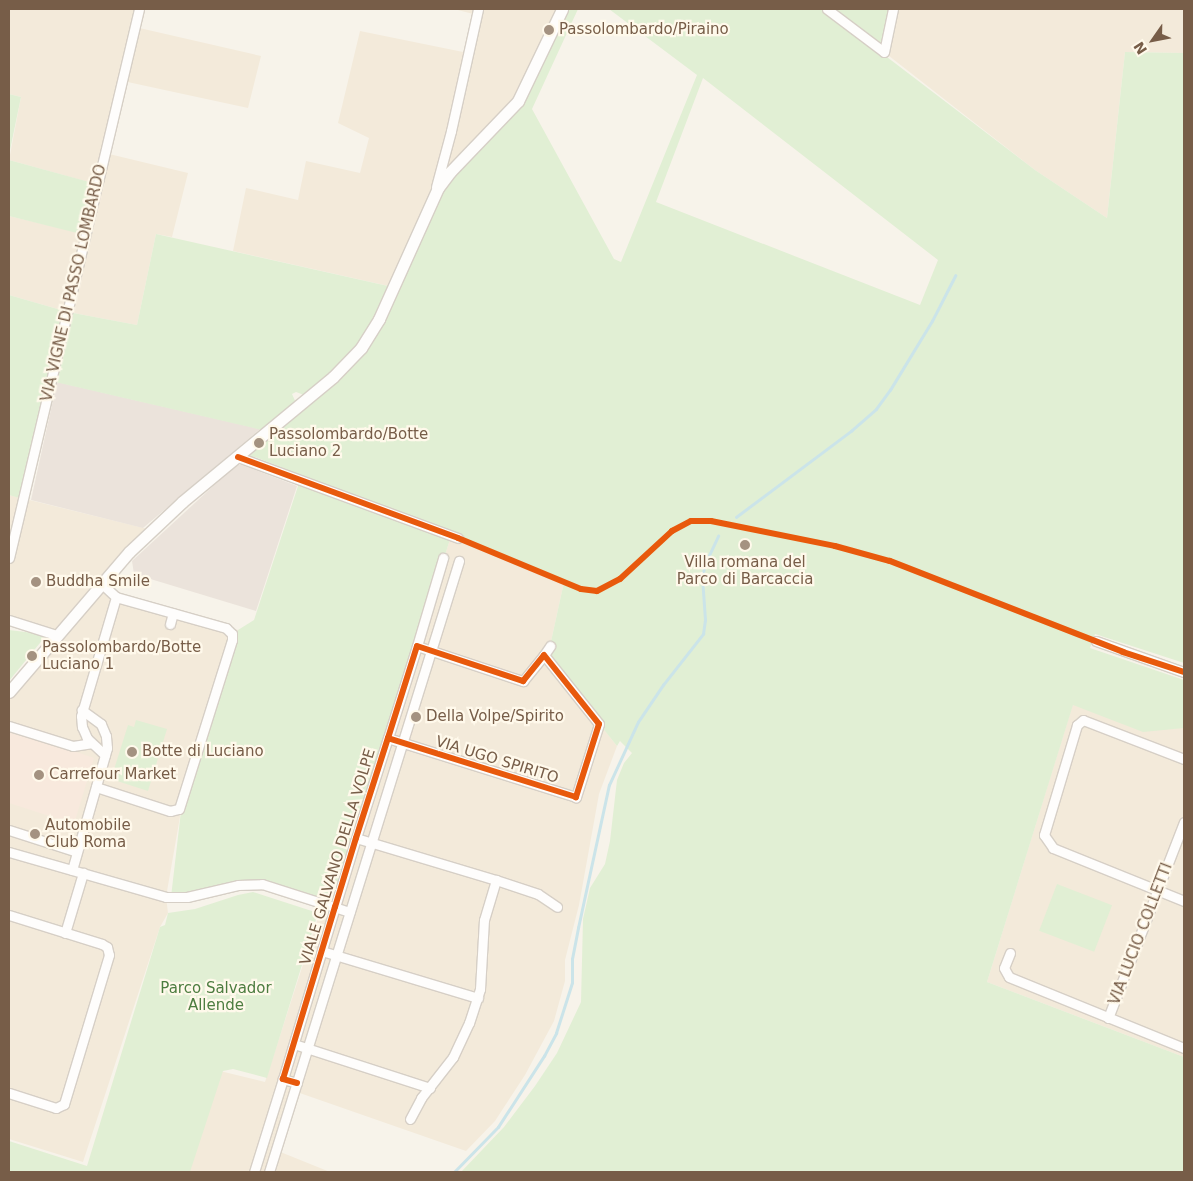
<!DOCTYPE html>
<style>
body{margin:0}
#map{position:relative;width:1193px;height:1181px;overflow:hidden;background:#f7f3ea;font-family:"DejaVu Sans",sans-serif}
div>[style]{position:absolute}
.residential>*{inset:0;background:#f3eada}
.commercial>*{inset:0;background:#f8e9dd}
.industrial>*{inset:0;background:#ebe3db}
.green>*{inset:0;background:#e1efd4;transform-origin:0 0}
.stream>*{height:2.5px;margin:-1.25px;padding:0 1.25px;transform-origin:1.25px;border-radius:1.25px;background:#cbe4e9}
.roads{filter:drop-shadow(1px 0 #d6cfc6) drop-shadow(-1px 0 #d6cfc6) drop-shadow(0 1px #d6cfc6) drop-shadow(0 -1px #d6cfc6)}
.minor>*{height:9px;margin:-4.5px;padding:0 4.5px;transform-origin:4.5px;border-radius:4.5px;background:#fefdfc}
.tertiary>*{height:11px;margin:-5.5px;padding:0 5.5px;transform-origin:5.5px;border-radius:5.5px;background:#fefdfc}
.cycleway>*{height:6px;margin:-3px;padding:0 3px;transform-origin:3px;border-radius:3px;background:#e8590c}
.dots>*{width:14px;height:14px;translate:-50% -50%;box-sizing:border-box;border:2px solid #fff9eb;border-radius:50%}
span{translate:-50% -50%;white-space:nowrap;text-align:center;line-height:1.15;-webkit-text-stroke:4.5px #fff9eb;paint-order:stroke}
.poi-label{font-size:15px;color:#775d48}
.left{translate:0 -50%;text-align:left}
.street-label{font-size:15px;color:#775d48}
.park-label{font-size:15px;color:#4d7d40}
.frame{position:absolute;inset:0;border:10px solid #775d48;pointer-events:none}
.north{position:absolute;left:1128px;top:15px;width:50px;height:50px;-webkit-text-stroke:4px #fff9eb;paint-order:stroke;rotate:237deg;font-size:14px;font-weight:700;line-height:20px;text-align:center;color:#775d48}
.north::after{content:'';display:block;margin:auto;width:18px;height:22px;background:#775d48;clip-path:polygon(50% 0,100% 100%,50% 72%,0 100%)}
</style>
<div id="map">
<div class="residential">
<div style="clip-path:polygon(9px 9px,139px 9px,135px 27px,261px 56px,248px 108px,123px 81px,105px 153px,188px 173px,172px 237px,156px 234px,137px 325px,68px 312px,9px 295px,9px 216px,81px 233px,92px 183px,9px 160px,21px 97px,9px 94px)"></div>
<div style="clip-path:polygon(454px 9px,562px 9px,530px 78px,393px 287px,233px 251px,246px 188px,298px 200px,306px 161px,360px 173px,369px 138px,338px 123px,360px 31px,468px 53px,477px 15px)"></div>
<div style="clip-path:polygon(893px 9px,1184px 9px,1184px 53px,1125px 52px,1107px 218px,1035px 170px,884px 52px)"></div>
<div style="clip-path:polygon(9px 495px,152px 530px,98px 586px,238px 630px,181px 811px,166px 897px,168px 913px,160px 927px,83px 1162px,9px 1139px,9px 692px,56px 635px,9px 620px)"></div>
<div style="clip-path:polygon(451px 536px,564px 582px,550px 646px,545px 655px,617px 746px,599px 794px,579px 905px,565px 960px,565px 981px,554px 1021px,525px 1075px,495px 1121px,466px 1151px,294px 1091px,278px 1151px,330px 1172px,189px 1172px,220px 1071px,265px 1082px,319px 915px,335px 907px)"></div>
<div style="clip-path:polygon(1073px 704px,1173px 728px,1184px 728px,1184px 1057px,987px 982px)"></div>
</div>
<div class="commercial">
<div style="clip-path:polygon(9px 729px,94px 758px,74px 824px,9px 803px)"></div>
</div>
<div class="industrial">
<div style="clip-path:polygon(57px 382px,260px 429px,143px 528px,31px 500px)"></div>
<div style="clip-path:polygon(236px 465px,242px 465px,297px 486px,256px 611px,134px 574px,132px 561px)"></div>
</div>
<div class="green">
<div style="clip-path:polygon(evenodd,565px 9px,578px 9px,532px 109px,614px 259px,621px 262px,697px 75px,609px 9px,824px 9px,1035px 170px,1107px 218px,1125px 52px,1184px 53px,1184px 663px,1095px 634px,1090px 648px,1184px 680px,1184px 728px,1143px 732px,1073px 705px,987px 982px,1184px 1057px,1184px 1172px,461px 1172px,504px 1127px,535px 1086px,557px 1053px,581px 1002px,583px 919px,590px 888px,605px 864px,610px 841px,617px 780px,624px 763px,632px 753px,620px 741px,617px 746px,544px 655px,550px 646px,564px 582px,451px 536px,335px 907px,262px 884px,171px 897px,181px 811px,238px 630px,254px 620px,301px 477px,285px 472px,286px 469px,255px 457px,251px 458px,247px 454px,353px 365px,364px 352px,433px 206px,453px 173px,519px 106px,565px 9px,703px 78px,938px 260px,920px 305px,656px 202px,703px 78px)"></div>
<div style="clip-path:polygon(831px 9px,890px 9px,882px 43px,880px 44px)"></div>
<div style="clip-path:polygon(9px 94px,21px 97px,9px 155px)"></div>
<div style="clip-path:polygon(9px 160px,93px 183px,81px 234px,9px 216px)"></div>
<div style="clip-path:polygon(156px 234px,388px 286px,367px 332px,351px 354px,304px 395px,296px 392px,292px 394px,296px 403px,262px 430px,51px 381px,23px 499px,9px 495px,9px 295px,68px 312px,137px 325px)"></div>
<div style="clip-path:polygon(9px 630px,42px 634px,44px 638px,9px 681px)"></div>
<div style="clip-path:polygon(136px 720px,167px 729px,148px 791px,111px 779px,128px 725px,134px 727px)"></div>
<div style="left:1057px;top:884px;width:59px;height:50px;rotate:21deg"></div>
<div style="clip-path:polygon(253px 892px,318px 913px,267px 1078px,233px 1069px,223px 1071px,190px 1172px,9px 1172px,9px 1141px,87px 1166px,160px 927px,165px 925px,168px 913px,195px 909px,238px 895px)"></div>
</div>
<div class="stream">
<div style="left:736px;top:517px;width:144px;rotate:-36.8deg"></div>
<div style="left:851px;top:431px;width:33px;rotate:-41deg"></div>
<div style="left:876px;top:409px;width:24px;rotate:-54deg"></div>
<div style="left:890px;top:390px;width:81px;rotate:-58.7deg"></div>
<div style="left:932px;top:321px;width:51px;rotate:-62.9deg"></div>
<div style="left:454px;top:1172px;width:63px;rotate:-45.6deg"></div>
<div style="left:498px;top:1127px;width:85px;rotate:-57.1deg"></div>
<div style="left:544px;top:1056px;width:26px;rotate:-62deg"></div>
<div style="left:556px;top:1033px;width:52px;rotate:-72.3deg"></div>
<div style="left:572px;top:983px;width:24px;rotate:-90deg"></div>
<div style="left:572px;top:959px;width:32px;rotate:-79deg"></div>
<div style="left:578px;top:928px;width:146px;rotate:-77.8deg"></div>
<div style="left:609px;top:785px;width:69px;rotate:-65.3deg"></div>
<div style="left:638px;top:722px;width:45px;rotate:-56deg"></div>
<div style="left:663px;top:685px;width:65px;rotate:-51.9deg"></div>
<div style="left:703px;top:634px;width:14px;rotate:-82deg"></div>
<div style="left:705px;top:620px;width:43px;rotate:-94deg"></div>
<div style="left:702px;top:577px;width:13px;rotate:-77deg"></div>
<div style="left:705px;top:564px;width:31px;rotate:-65deg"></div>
</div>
<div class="roads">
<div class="minor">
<div style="left:827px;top:9px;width:71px;rotate:37deg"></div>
<div style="left:884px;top:52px;width:44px;rotate:-78.2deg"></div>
<div style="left:436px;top:187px;width:58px;rotate:-75deg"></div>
<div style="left:451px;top:131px;width:125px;rotate:-77.5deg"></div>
<div style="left:238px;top:457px;width:234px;rotate:20.2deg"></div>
<div style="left:9px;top:558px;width:564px;rotate:-76.68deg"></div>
<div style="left:9px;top:620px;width:49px;rotate:17.7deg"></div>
<div style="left:170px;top:624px;width:11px;rotate:-75deg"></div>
<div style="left:1096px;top:641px;width:93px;rotate:19.4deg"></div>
<div style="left:417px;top:646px;width:92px;rotate:-73.5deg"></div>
<div style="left:544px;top:655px;width:11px;rotate:-56deg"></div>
<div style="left:9px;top:726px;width:67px;rotate:17.4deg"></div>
<div style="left:73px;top:746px;width:18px;rotate:-9deg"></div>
<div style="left:105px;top:755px;width:25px;rotate:-137deg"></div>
<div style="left:87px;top:738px;width:12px;rotate:-114deg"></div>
<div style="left:82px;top:727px;width:11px;rotate:-95deg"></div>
<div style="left:81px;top:716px;width:124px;rotate:-73.6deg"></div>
<div style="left:1184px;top:759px;width:108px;rotate:-158.9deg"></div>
<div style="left:1083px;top:720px;width:8px;rotate:140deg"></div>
<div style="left:1077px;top:725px;width:115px;rotate:106.7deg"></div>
<div style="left:1044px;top:835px;width:16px;rotate:55deg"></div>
<div style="left:1053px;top:848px;width:141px;rotate:22deg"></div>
<div style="left:96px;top:787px;width:78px;rotate:18deg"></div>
<div style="left:170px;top:811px;width:9px;rotate:-13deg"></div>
<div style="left:179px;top:809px;width:177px;rotate:-72.6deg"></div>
<div style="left:232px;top:640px;width:6px;rotate:-90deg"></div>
<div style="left:232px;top:634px;width:8px;rotate:-135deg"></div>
<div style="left:226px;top:628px;width:114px;rotate:-164.3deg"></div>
<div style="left:116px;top:597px;width:21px;rotate:-137deg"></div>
<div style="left:9px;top:830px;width:71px;rotate:17.9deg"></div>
<div style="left:356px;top:838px;width:146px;rotate:16.7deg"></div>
<div style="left:496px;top:880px;width:44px;rotate:18.4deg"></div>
<div style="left:538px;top:894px;width:23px;rotate:34deg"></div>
<div style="left:9px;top:852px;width:163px;rotate:16deg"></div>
<div style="left:166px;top:897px;width:21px"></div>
<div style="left:187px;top:897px;width:52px;rotate:-13.2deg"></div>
<div style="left:238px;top:885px;width:24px;rotate:-2deg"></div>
<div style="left:262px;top:884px;width:92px;rotate:17.7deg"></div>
<div style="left:72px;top:870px;width:127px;rotate:-74deg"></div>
<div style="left:107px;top:748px;width:12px;rotate:-95deg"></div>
<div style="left:106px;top:736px;width:13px;rotate:-113deg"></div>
<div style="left:101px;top:724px;width:24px;rotate:-144deg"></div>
<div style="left:9px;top:915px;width:97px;rotate:17.3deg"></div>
<div style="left:102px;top:944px;width:6px;rotate:31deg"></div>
<div style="left:107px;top:947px;width:8px;rotate:76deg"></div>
<div style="left:109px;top:955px;width:156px;rotate:106.8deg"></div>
<div style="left:64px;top:1104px;width:9px;rotate:153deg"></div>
<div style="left:56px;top:1108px;width:49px;rotate:-162.3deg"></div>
<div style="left:65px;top:933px;width:63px;rotate:-73.3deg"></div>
<div style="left:322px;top:951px;width:163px;rotate:16.8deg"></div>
<div style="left:1010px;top:953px;width:16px;rotate:112deg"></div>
<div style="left:1004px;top:968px;width:10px;rotate:61deg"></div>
<div style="left:1009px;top:977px;width:189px;rotate:22.1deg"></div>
<div style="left:1108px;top:1018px;width:210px;rotate:-68.8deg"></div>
<div style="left:294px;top:1044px;width:143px;rotate:17.9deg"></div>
<div style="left:297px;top:1083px;width:15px;rotate:-164deg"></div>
<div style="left:283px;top:1079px;width:180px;rotate:-73.2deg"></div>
<div style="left:335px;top:907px;width:72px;rotate:-73.1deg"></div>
<div style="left:356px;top:838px;width:105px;rotate:-72.3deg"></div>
<div style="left:388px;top:738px;width:96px;rotate:-72.5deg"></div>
<div style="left:417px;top:646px;width:112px;rotate:18.3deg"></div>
<div style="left:523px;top:681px;width:33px;rotate:-51deg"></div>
<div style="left:544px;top:655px;width:88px;rotate:51.4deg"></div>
<div style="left:599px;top:724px;width:77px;rotate:107.5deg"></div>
<div style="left:576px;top:797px;width:197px;rotate:-162.6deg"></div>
<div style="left:410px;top:1119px;width:24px;rotate:-62deg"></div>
<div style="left:421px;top:1098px;width:52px;rotate:-52deg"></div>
<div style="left:453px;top:1057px;width:38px;rotate:-65deg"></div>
<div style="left:469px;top:1023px;width:36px;rotate:-72deg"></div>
<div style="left:480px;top:989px;width:69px;rotate:-86.7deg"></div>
<div style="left:484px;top:920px;width:42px;rotate:-73.3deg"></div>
<div style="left:254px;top:1172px;width:97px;rotate:-72.7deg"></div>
<div style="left:269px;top:1172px;width:640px;rotate:-72.73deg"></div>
</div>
<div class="tertiary">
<div style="left:9px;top:692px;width:184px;rotate:-49.4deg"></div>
<div style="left:129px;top:552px;width:73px;rotate:-43.3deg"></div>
<div style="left:182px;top:502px;width:196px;rotate:-39.6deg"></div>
<div style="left:333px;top:377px;width:40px;rotate:-46deg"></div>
<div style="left:361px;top:348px;width:34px;rotate:-58deg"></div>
<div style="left:379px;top:319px;width:144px;rotate:-65.8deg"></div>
<div style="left:438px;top:188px;width:20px;rotate:-53deg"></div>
<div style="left:450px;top:172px;width:98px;rotate:-46.2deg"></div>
<div style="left:518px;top:101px;width:102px;rotate:-64.4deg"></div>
</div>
</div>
<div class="cycleway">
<div style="left:238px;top:457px;width:234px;rotate:20.2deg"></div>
<div style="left:458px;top:538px;width:133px;rotate:22.5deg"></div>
<div style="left:581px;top:589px;width:16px;rotate:7deg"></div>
<div style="left:597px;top:591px;width:26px;rotate:-28deg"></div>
<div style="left:620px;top:579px;width:71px;rotate:-42.7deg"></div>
<div style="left:672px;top:531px;width:21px;rotate:-28deg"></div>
<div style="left:691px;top:521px;width:20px"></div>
<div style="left:711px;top:521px;width:126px;rotate:11.4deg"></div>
<div style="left:835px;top:546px;width:57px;rotate:15.3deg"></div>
<div style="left:890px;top:561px;width:250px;rotate:21.3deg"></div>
<div style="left:1123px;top:652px;width:64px;rotate:18.2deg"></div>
<div style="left:297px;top:1083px;width:15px;rotate:-164deg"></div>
<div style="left:283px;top:1079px;width:180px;rotate:-73.2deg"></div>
<div style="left:335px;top:907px;width:72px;rotate:-73.1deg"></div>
<div style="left:356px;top:838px;width:105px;rotate:-72.3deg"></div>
<div style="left:388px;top:738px;width:96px;rotate:-72.5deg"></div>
<div style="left:417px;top:646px;width:112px;rotate:18.3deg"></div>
<div style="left:523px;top:681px;width:33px;rotate:-51deg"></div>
<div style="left:544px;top:655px;width:88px;rotate:51.4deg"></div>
<div style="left:599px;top:724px;width:77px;rotate:107.5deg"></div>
<div style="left:576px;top:797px;width:197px;rotate:-162.6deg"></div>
</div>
<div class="dots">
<div style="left:549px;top:30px;background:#a49281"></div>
<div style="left:259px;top:443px;background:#a49281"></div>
<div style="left:745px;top:545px;background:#a49281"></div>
<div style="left:36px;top:582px;background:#a49281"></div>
<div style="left:32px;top:656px;background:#a49281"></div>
<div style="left:416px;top:717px;background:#a49281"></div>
<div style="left:132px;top:752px;background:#a49281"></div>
<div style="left:39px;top:775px;background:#a49281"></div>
<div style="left:35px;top:834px;background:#a49281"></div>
</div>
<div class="poi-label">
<span class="left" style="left:559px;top:30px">Passolombardo/Piraino</span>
<span class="left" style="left:269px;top:443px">Passolombardo/Botte<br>Luciano 2</span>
<span style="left:745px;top:571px">Villa romana del<br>Parco di Barcaccia</span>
<span class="left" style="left:46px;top:582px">Buddha Smile</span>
<span class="left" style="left:42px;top:656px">Passolombardo/Botte<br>Luciano 1</span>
<span class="left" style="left:426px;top:717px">Della Volpe/Spirito</span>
<span class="left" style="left:142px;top:752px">Botte di Luciano</span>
<span class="left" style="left:49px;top:775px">Carrefour Market</span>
<span class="left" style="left:45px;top:834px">Automobile<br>Club Roma</span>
</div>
<div class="street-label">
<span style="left:74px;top:283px;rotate:-77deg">VIA VIGNE DI PASSO LOMBARDO</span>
<span style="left:497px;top:760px;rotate:17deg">VIA UGO SPIRITO</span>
<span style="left:338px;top:857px;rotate:-73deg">VIALE GALVANO DELLA VOLPE</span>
<span style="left:1141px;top:934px;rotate:-69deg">VIA LUCIO COLLETTI</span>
</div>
<div class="park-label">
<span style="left:216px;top:997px">Parco Salvador<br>Allende</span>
</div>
<div class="frame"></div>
<div class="north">N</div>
</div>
